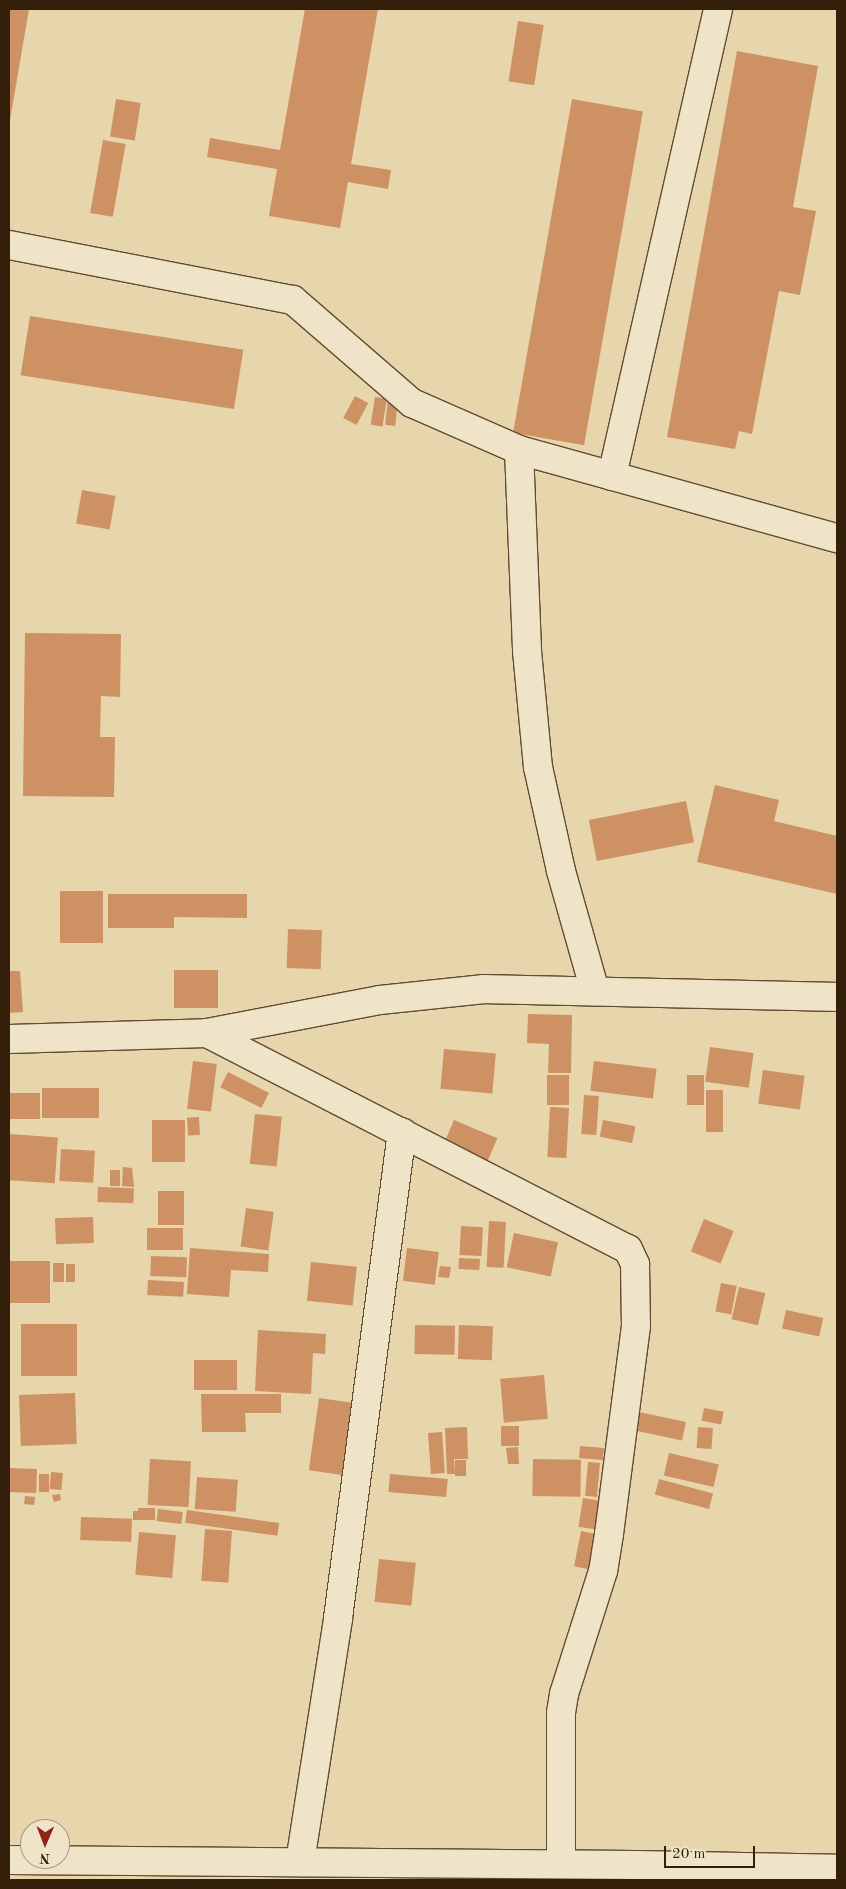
<!DOCTYPE html>
<style>
body{margin:0}
#map{position:relative;width:846px;height:1889px;overflow:hidden;background:#e7d5ab;font-family:"Old Standard TT",serif}
div>[style]{position:absolute}
.building>*{inset:0;background:#cd9163;transform-origin:0 0}
.roads{filter:drop-shadow(1px 0 #604c32) drop-shadow(-1px 0 #604c32) drop-shadow(0 1px #604c32) drop-shadow(0 -1px #604c32)}
.minor>*{height:28px;margin:-14px;padding:0 14px;transform-origin:14px;border-radius:14px;background:#efe4c8}
span{translate:-50% -50%;white-space:nowrap;text-align:center;line-height:1.15;-webkit-text-stroke:4.5px #efe4c8;paint-order:stroke}
.frame{position:absolute;inset:0;border:10px solid #331f0a;pointer-events:none}
.north{position:absolute;left:20px;top:1819px;width:50px;height:50px;box-sizing:border-box;background:#efe4c8;border:1px solid #a4957c;border-radius:50%;rotate:181deg;font-size:14px;font-weight:700;line-height:20px;text-align:center;color:#331f0a}
.north::after{content:'';display:block;margin:auto;width:18px;height:22px;background:#8f2418;clip-path:polygon(50% 0,100% 100%,50% 72%,0 100%)}
.scale{position:absolute;left:664px;top:1846px;width:91px;height:22px;box-sizing:border-box;border:2px solid #331f0a;border-top:0;padding-left:6px;font-size:15px;line-height:18px;white-space:nowrap;color:#331f0a;-webkit-text-stroke:4px #efe4c8;paint-order:stroke}
</style>
<div id="map">
<div class="building">
<div style="clip-path:polygon(9px 9px,29px 9px,10px 120px,9px 120px)"></div>
<div style="clip-path:polygon(305px 9px,378px 9px,351px 164px,391px 170px,388px 189px,348px 182px,340px 228px,269px 216px,277px 169px,207px 157px,210px 138px,280px 150px)"></div>
<div style="left:518px;top:21px;width:26px;height:61px;rotate:9deg"></div>
<div style="clip-path:polygon(737px 51px,818px 66px,793px 207px,816px 211px,800px 295px,779px 291px,752px 434px,739px 431px,735px 449px,667px 437px)"></div>
<div style="left:116px;top:99px;width:25px;height:38px;rotate:9deg"></div>
<div style="left:572px;top:99px;width:72px;height:339px;rotate:10deg"></div>
<div style="left:103px;top:140px;width:23px;height:74px;rotate:10deg"></div>
<div style="left:30px;top:316px;width:216px;height:60px;rotate:9deg"></div>
<div style="left:355px;top:396px;width:15px;height:25px;rotate:28deg"></div>
<div style="left:375px;top:397px;width:12px;height:28px;rotate:9deg"></div>
<div style="left:388px;top:398px;width:10px;height:27px;rotate:6deg"></div>
<div style="left:82px;top:490px;width:34px;height:34px;rotate:10deg"></div>
<div style="clip-path:polygon(25px 633px,121px 634px,120px 697px,101px 696px,100px 737px,115px 737px,114px 797px,23px 796px)"></div>
<div style="clip-path:polygon(715px 785px,779px 800px,774px 821px,837px 836px,837px 894px,697px 862px)"></div>
<div style="left:686px;top:801px;width:42px;height:99px;rotate:79deg"></div>
<div style="left:60px;top:891px;width:43px;height:52px"></div>
<div style="clip-path:polygon(108px 894px,247px 894px,247px 918px,174px 917px,174px 928px,108px 928px)"></div>
<div style="left:288px;top:929px;width:34px;height:39px;rotate:2deg"></div>
<div style="left:174px;top:970px;width:44px;height:38px"></div>
<div style="clip-path:polygon(9px 971px,20px 971px,23px 1012px,9px 1013px)"></div>
<div style="clip-path:polygon(528px 1014px,572px 1015px,571px 1073px,548px 1073px,549px 1044px,527px 1043px)"></div>
<div style="left:710px;top:1047px;width:44px;height:35px;rotate:8deg"></div>
<div style="left:444px;top:1049px;width:52px;height:40px;rotate:5deg"></div>
<div style="left:193px;top:1061px;width:24px;height:48px;rotate:7deg"></div>
<div style="left:594px;top:1061px;width:63px;height:30px;rotate:7deg"></div>
<div style="left:763px;top:1070px;width:42px;height:34px;rotate:8deg"></div>
<div style="left:228px;top:1072px;width:46px;height:17px;rotate:27deg"></div>
<div style="left:569px;top:1075px;width:30px;height:22px;rotate:90deg"></div>
<div style="left:687px;top:1075px;width:17px;height:30px"></div>
<div style="left:99px;top:1088px;width:30px;height:57px;rotate:90deg"></div>
<div style="left:706px;top:1090px;width:17px;height:42px"></div>
<div style="left:9px;top:1093px;width:31px;height:26px"></div>
<div style="left:584px;top:1095px;width:15px;height:39px;rotate:4deg"></div>
<div style="left:550px;top:1107px;width:19px;height:50px;rotate:3deg"></div>
<div style="left:255px;top:1114px;width:27px;height:50px;rotate:6deg"></div>
<div style="left:199px;top:1117px;width:18px;height:12px;rotate:87deg"></div>
<div style="left:152px;top:1120px;width:33px;height:42px"></div>
<div style="left:454px;top:1120px;width:47px;height:25px;rotate:23deg"></div>
<div style="left:603px;top:1120px;width:33px;height:17px;rotate:11deg"></div>
<div style="left:9px;top:1134px;width:49px;height:46px;rotate:4deg"></div>
<div style="left:61px;top:1149px;width:34px;height:32px;rotate:3deg"></div>
<div style="clip-path:polygon(123px 1167px,132px 1168px,134px 1187px,122px 1186px)"></div>
<div style="left:110px;top:1170px;width:10px;height:16px"></div>
<div style="left:98px;top:1187px;width:36px;height:15px;rotate:2deg"></div>
<div style="left:158px;top:1191px;width:26px;height:34px"></div>
<div style="left:246px;top:1208px;width:28px;height:39px;rotate:8deg"></div>
<div style="left:93px;top:1217px;width:26px;height:38px;rotate:88deg"></div>
<div style="left:704px;top:1219px;width:32px;height:35px;rotate:22deg"></div>
<div style="left:489px;top:1221px;width:17px;height:46px;rotate:3deg"></div>
<div style="left:461px;top:1226px;width:22px;height:29px;rotate:3deg"></div>
<div style="left:147px;top:1228px;width:36px;height:22px"></div>
<div style="left:514px;top:1233px;width:45px;height:35px;rotate:12deg"></div>
<div style="clip-path:polygon(190px 1248px,269px 1254px,268px 1272px,231px 1270px,229px 1297px,187px 1294px)"></div>
<div style="left:407px;top:1248px;width:32px;height:33px;rotate:7deg"></div>
<div style="left:151px;top:1256px;width:36px;height:20px;rotate:2deg"></div>
<div style="left:459px;top:1258px;width:21px;height:11px;rotate:3deg"></div>
<div style="left:9px;top:1261px;width:41px;height:42px"></div>
<div style="left:311px;top:1262px;width:46px;height:39px;rotate:6deg"></div>
<div style="left:53px;top:1263px;width:11px;height:19px"></div>
<div style="left:66px;top:1264px;width:9px;height:18px"></div>
<div style="clip-path:polygon(440px 1266px,451px 1267px,449px 1278px,438px 1277px)"></div>
<div style="left:148px;top:1280px;width:36px;height:15px;rotate:3deg"></div>
<div style="left:721px;top:1283px;width:16px;height:29px;rotate:11deg"></div>
<div style="left:739px;top:1287px;width:27px;height:33px;rotate:13deg"></div>
<div style="left:786px;top:1310px;width:38px;height:19px;rotate:12deg"></div>
<div style="left:21px;top:1324px;width:56px;height:52px"></div>
<div style="left:415px;top:1325px;width:40px;height:29px;rotate:1deg"></div>
<div style="left:459px;top:1325px;width:34px;height:34px;rotate:2deg"></div>
<div style="clip-path:polygon(258px 1330px,326px 1334px,325px 1354px,313px 1353px,311px 1394px,255px 1391px)"></div>
<div style="left:194px;top:1360px;width:43px;height:30px"></div>
<div style="left:544px;top:1375px;width:44px;height:44px;rotate:85deg"></div>
<div style="left:75px;top:1393px;width:51px;height:56px;rotate:88deg"></div>
<div style="clip-path:polygon(201px 1394px,281px 1394px,281px 1413px,245px 1413px,246px 1432px,202px 1432px)"></div>
<div style="left:319px;top:1398px;width:37px;height:73px;rotate:8deg"></div>
<div style="left:704px;top:1408px;width:20px;height:13px;rotate:11deg"></div>
<div style="left:639px;top:1412px;width:48px;height:19px;rotate:12deg"></div>
<div style="left:501px;top:1426px;width:18px;height:20px"></div>
<div style="clip-path:polygon(467px 1427px,468px 1459px,454px 1459px,455px 1474px,447px 1474px,445px 1428px)"></div>
<div style="left:698px;top:1427px;width:15px;height:21px;rotate:4deg"></div>
<div style="left:442px;top:1432px;width:41px;height:14px;rotate:86deg"></div>
<div style="left:580px;top:1446px;width:24px;height:12px;rotate:5deg"></div>
<div style="clip-path:polygon(518px 1447px,519px 1464px,508px 1464px,506px 1448px)"></div>
<div style="left:669px;top:1453px;width:51px;height:23px;rotate:13deg"></div>
<div style="left:150px;top:1459px;width:41px;height:46px;rotate:3deg"></div>
<div style="left:533px;top:1459px;width:48px;height:37px;rotate:1deg"></div>
<div style="left:455px;top:1460px;width:11px;height:16px"></div>
<div style="left:588px;top:1462px;width:12px;height:34px;rotate:5deg"></div>
<div style="left:9px;top:1468px;width:28px;height:24px;rotate:2deg"></div>
<div style="left:51px;top:1472px;width:12px;height:17px;rotate:5deg"></div>
<div style="left:39px;top:1474px;width:10px;height:18px"></div>
<div style="left:390px;top:1474px;width:58px;height:18px;rotate:5deg"></div>
<div style="left:197px;top:1477px;width:41px;height:32px;rotate:4deg"></div>
<div style="left:659px;top:1479px;width:56px;height:16px;rotate:15deg"></div>
<div style="clip-path:polygon(60px 1494px,61px 1500px,54px 1502px,52px 1495px)"></div>
<div style="left:25px;top:1496px;width:10px;height:8px;rotate:6deg"></div>
<div style="left:583px;top:1498px;width:20px;height:29px;rotate:9deg"></div>
<div style="clip-path:polygon(138px 1508px,155px 1508px,155px 1520px,133px 1520px,133px 1511px,138px 1511px)"></div>
<div style="left:158px;top:1509px;width:25px;height:12px;rotate:7deg"></div>
<div style="left:187px;top:1510px;width:93px;height:13px;rotate:8deg"></div>
<div style="left:81px;top:1517px;width:51px;height:23px;rotate:2deg"></div>
<div style="left:205px;top:1529px;width:27px;height:52px;rotate:4deg"></div>
<div style="left:581px;top:1531px;width:16px;height:36px;rotate:11deg"></div>
<div style="left:139px;top:1532px;width:37px;height:43px;rotate:5deg"></div>
<div style="left:379px;top:1559px;width:37px;height:43px;rotate:6deg"></div>
</div>
<div class="roads">
<div class="minor">
<div style="left:9px;top:245px;width:289px;rotate:11deg"></div>
<div style="left:293px;top:300px;width:157px;rotate:40.9deg"></div>
<div style="left:412px;top:403px;width:117px;rotate:23.7deg"></div>
<div style="left:519px;top:450px;width:330px;rotate:15.5deg"></div>
<div style="left:519px;top:450px;width:201px;rotate:87.7deg"></div>
<div style="left:527px;top:651px;width:117px;rotate:84.6deg"></div>
<div style="left:538px;top:767px;width:107px;rotate:77.5deg"></div>
<div style="left:561px;top:871px;width:125px;rotate:74.2deg"></div>
<div style="left:612px;top:476px;width:479px;rotate:-77.2deg"></div>
<div style="left:207px;top:1033px;width:473px;rotate:27.2deg"></div>
<div style="left:628px;top:1249px;width:17px;rotate:65deg"></div>
<div style="left:635px;top:1264px;width:62px;rotate:89.1deg"></div>
<div style="left:636px;top:1326px;width:210px;rotate:97.4deg"></div>
<div style="left:609px;top:1534px;width:37px;rotate:99deg"></div>
<div style="left:603px;top:1571px;width:129px;rotate:107.6deg"></div>
<div style="left:564px;top:1694px;width:19px;rotate:99deg"></div>
<div style="left:561px;top:1713px;width:151px;rotate:90deg"></div>
<div style="left:9px;top:1039px;width:198px;rotate:-1.7deg"></div>
<div style="left:207px;top:1033px;width:176px;rotate:-10.8deg"></div>
<div style="left:380px;top:1000px;width:105px;rotate:-6deg"></div>
<div style="left:484px;top:989px;width:353px;rotate:1.3deg"></div>
<div style="left:9px;top:1860px;width:627px;rotate:0.46deg"></div>
<div style="left:636px;top:1865px;width:201px;rotate:1.1deg"></div>
<div style="left:300px;top:1862px;width:247px;rotate:-81.1deg"></div>
<div style="left:338px;top:1618px;width:490px;rotate:-82.5deg"></div>
</div>
</div>
<div class="frame"></div>
<div class="north">N</div>
<div class="scale">20 m</div>
</div>
